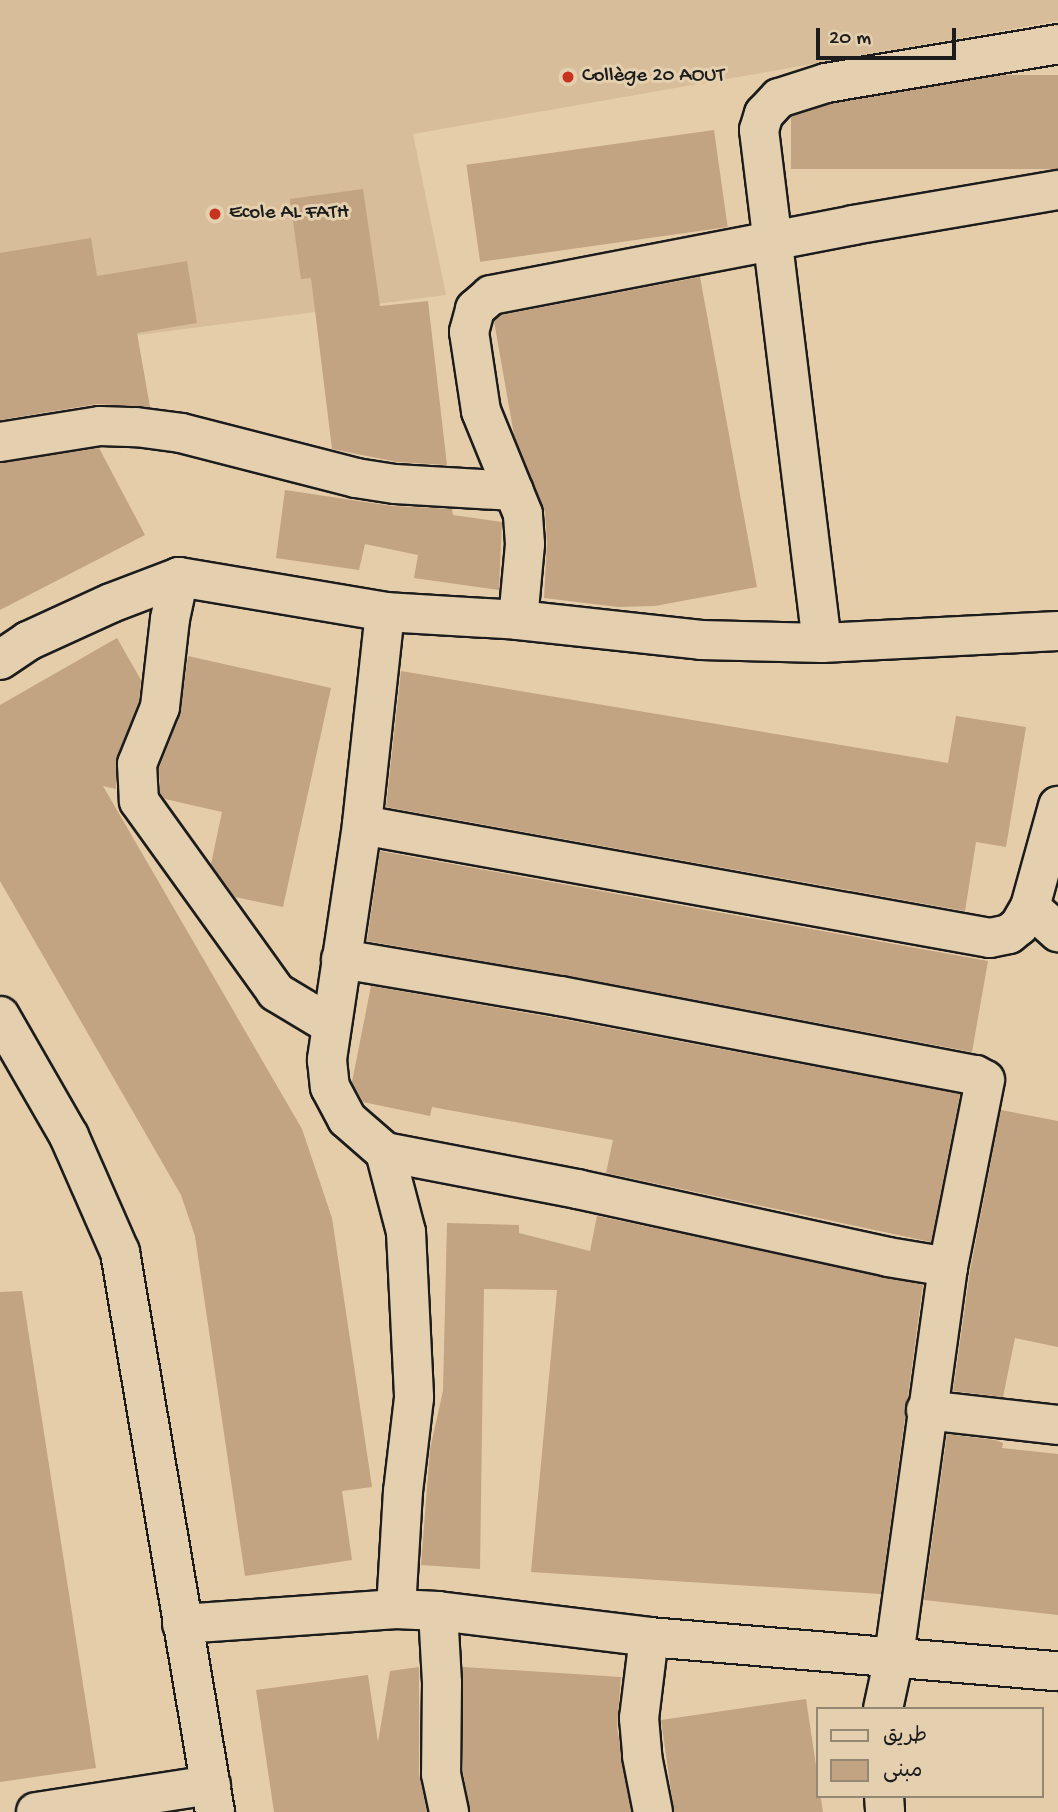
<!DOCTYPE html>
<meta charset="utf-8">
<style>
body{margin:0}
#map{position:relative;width:1058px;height:1812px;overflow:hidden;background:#e6cda9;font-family:"Gochi Hand","Playpen Sans Arabic",sans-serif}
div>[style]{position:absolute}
.built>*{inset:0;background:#d7bd9a}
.building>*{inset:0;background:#c2a382;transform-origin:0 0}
.roads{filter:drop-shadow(2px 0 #1c1c1c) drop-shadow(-2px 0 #1c1c1c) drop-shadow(0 2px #1c1c1c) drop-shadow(0 -2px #1c1c1c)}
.minor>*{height:38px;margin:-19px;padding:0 19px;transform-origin:19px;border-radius:19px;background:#e4d0af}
.tertiary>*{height:38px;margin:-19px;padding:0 19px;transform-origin:19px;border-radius:19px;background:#e4d0af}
.dots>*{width:19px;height:19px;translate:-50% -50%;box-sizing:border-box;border:4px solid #e4d0af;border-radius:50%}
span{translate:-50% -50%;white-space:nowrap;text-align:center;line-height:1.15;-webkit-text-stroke:6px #e4d0af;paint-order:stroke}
.poi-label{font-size:21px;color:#1c1c1c}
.left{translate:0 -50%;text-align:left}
.legend{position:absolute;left:816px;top:1707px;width:228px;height:91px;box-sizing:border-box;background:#e4d0af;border:2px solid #948874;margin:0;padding:9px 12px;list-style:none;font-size:21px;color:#1c1c1c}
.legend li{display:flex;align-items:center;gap:14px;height:35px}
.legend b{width:35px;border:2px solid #948874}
.scale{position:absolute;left:816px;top:28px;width:140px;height:32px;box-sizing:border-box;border:4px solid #1c1c1c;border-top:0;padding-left:9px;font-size:21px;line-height:24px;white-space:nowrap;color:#1c1c1c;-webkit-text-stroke:5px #e4d0af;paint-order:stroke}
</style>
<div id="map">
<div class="built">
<div style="clip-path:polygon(0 0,1058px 0,1058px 21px,413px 134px,446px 295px,0 353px)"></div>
</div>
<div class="building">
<div style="left:1058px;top:75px;width:94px;height:267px;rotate:90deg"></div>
<div style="left:714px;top:130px;width:98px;height:250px;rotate:82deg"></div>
<div style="clip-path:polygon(363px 189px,380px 306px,428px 301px,447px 465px,397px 462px,332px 449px,311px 278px,301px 279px,290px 199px)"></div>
<div style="clip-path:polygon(91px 238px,97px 276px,187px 261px,197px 323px,137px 333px,150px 407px,97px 404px,0 420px,0 253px)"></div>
<div style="clip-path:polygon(700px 277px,757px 587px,655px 606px,618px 607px,544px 598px,547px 543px,545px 512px,514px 435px,494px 321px,501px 315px)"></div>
<div style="clip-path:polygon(99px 448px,145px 535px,0 610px,0 463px)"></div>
<div style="clip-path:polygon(285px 490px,392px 506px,452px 509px,453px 515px,502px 522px,499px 590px,414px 578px,418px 555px,365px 544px,359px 570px,276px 558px)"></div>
<div style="clip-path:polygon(117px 638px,141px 680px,139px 702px,117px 756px,116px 789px,103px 786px,302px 1129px,332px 1218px,372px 1487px,342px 1491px,352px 1560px,245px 1576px,195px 1236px,181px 1195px,0 881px,0 705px)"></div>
<div style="clip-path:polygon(188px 656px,331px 688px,283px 907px,235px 897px,211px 864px,222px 812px,165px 799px,160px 793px,159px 768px,180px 715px)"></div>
<div style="clip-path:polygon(401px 671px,948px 763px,956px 716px,1026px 727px,1006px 847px,976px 842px,965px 911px,386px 807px)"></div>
<div style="clip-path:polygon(380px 851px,988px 961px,972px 1052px,564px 975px,367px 941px)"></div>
<div style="clip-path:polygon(371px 986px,556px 1018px,960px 1094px,931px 1242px,606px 1173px,613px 1140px,432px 1107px,430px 1116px,363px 1102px,352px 1082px)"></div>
<div style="clip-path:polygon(1001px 1110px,1058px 1121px,1058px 1347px,1015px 1338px,1003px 1397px,953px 1391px,970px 1271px)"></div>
<div style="clip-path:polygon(597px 1216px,923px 1285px,881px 1594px,531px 1572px,557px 1290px,484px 1289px,480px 1569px,421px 1565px,430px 1449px,443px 1391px,447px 1223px,519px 1225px,519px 1233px,590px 1251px)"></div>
<div style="clip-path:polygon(22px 1291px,96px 1768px,0 1782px,0 1292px)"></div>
<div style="clip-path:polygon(947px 1434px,995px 1440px,1003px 1443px,1002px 1448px,1058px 1454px,1058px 1615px,924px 1600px)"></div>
<div style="clip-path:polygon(419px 1667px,419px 1774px,427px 1812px,274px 1812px,256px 1690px,368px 1675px,378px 1742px,390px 1671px)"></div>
<div style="clip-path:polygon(463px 1667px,621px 1677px,617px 1727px,631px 1812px,470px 1812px,463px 1772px)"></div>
<div style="clip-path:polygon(806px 1699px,823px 1812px,674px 1812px,661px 1720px)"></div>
</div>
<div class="roads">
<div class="minor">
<div style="left:0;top:442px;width:101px;rotate:-9.1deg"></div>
<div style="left:100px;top:426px;width:36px;rotate:2deg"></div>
<div style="left:136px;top:427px;width:45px;rotate:7.6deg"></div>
<div style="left:181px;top:433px;width:181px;rotate:14.4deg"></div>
<div style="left:356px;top:478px;width:39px;rotate:9deg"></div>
<div style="left:395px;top:484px;width:119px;rotate:3.4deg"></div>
<div style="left:179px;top:577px;width:43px;rotate:102.1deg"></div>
<div style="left:170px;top:619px;width:89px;rotate:96.5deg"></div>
<div style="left:160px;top:707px;width:61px;rotate:112deg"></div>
<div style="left:137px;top:764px;width:37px;rotate:87deg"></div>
<div style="left:139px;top:801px;width:235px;rotate:54.3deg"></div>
<div style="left:276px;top:992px;width:64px;rotate:31deg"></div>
<div style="left:385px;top:612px;width:214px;rotate:96.2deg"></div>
<div style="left:362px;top:825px;width:238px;rotate:98.5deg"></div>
<div style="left:327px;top:1060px;width:27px;rotate:84deg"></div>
<div style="left:330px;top:1087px;width:36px;rotate:62deg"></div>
<div style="left:347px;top:1119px;width:50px;rotate:41deg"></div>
<div style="left:385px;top:1152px;width:83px;rotate:75.3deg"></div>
<div style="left:406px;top:1232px;width:166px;rotate:87.2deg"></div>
<div style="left:414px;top:1398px;width:94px;rotate:96.7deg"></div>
<div style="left:403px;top:1491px;width:118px;rotate:93.4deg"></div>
<div style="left:518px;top:620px;width:76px;rotate:-84.7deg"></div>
<div style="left:525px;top:544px;width:30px;rotate:-94deg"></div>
<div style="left:523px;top:514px;width:111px;rotate:-112.2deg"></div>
<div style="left:481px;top:411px;width:80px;rotate:-98.6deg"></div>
<div style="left:469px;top:332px;width:24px;rotate:-75deg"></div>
<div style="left:475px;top:309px;width:21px;rotate:-41deg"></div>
<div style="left:491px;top:295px;width:369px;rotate:-10.9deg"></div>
<div style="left:853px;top:225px;width:208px;rotate:-9.7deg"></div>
<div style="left:822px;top:643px;width:517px;rotate:-97deg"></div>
<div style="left:759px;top:130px;width:17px;rotate:-73deg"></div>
<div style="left:764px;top:114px;width:22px;rotate:-47deg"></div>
<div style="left:779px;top:98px;width:49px;rotate:-17.7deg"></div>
<div style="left:826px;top:83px;width:235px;rotate:-9.5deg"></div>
<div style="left:0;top:660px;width:34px;rotate:-34deg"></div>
<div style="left:28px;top:641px;width:91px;rotate:-24.6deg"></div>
<div style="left:111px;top:603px;width:73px;rotate:-20.9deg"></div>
<div style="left:179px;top:577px;width:209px;rotate:9.6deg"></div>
<div style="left:385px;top:612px;width:133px;rotate:3.4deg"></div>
<div style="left:518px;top:620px;width:184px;rotate:6.2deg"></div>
<div style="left:701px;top:640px;width:121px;rotate:1.4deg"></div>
<div style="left:822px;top:643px;width:236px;rotate:-2.9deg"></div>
<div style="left:362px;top:825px;width:638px;rotate:10.2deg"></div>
<div style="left:990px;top:938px;width:19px;rotate:-12deg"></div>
<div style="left:1009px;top:934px;width:13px;rotate:-39deg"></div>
<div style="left:1019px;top:926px;width:22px;rotate:-60deg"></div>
<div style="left:1030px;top:907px;width:105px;rotate:-74.5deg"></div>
<div style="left:1030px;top:907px;width:38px;rotate:42deg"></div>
<div style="left:341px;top:959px;width:222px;rotate:9.6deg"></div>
<div style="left:560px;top:996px;width:423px;rotate:10.8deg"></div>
<div style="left:976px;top:1075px;width:10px;rotate:29deg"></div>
<div style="left:985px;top:1080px;width:191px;rotate:101.2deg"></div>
<div style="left:948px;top:1267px;width:395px;rotate:97.9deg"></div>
<div style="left:894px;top:1658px;width:52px;rotate:102.2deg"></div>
<div style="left:385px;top:1152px;width:196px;rotate:10.9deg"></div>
<div style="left:577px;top:1189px;width:318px;rotate:12.3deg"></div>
<div style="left:888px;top:1257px;width:61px;rotate:9.5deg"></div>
<div style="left:926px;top:1410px;width:133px;rotate:6.5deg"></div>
<div style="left:438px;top:1611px;width:72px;rotate:86.8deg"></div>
<div style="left:442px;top:1683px;width:91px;rotate:90.6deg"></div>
<div style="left:441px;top:1774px;width:39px;rotate:78deg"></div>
<div style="left:182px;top:1624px;width:215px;rotate:-4deg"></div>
<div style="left:396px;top:1609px;width:42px;rotate:2.7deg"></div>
<div style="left:438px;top:1611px;width:213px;rotate:7deg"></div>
<div style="left:649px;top:1637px;width:410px;rotate:4.8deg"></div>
<div style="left:649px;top:1637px;width:82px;rotate:97deg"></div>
<div style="left:639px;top:1718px;width:38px;rotate:85deg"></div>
<div style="left:642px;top:1756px;width:57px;rotate:78.9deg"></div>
<div style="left:884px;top:1796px;width:16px;rotate:86deg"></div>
<div style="left:36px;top:1812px;width:177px;rotate:-8.8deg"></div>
</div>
<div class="tertiary">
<div style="left:0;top:1016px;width:138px;rotate:60.1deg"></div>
<div style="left:69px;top:1136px;width:127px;rotate:66.3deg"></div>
<div style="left:120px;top:1252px;width:568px;rotate:80.37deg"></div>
</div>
</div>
<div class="dots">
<div style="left:568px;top:77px;background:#c8321e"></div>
<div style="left:215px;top:214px;background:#c8321e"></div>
</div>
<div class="poi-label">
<span class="left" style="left:582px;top:77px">Collège 20 AOUT</span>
<span class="left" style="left:229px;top:214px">Ecole AL FATH</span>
</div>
<ul class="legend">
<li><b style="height:9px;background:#e4d0af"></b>طريق</li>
<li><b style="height:19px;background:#c2a382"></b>مبنى</li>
</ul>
<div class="scale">20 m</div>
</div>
